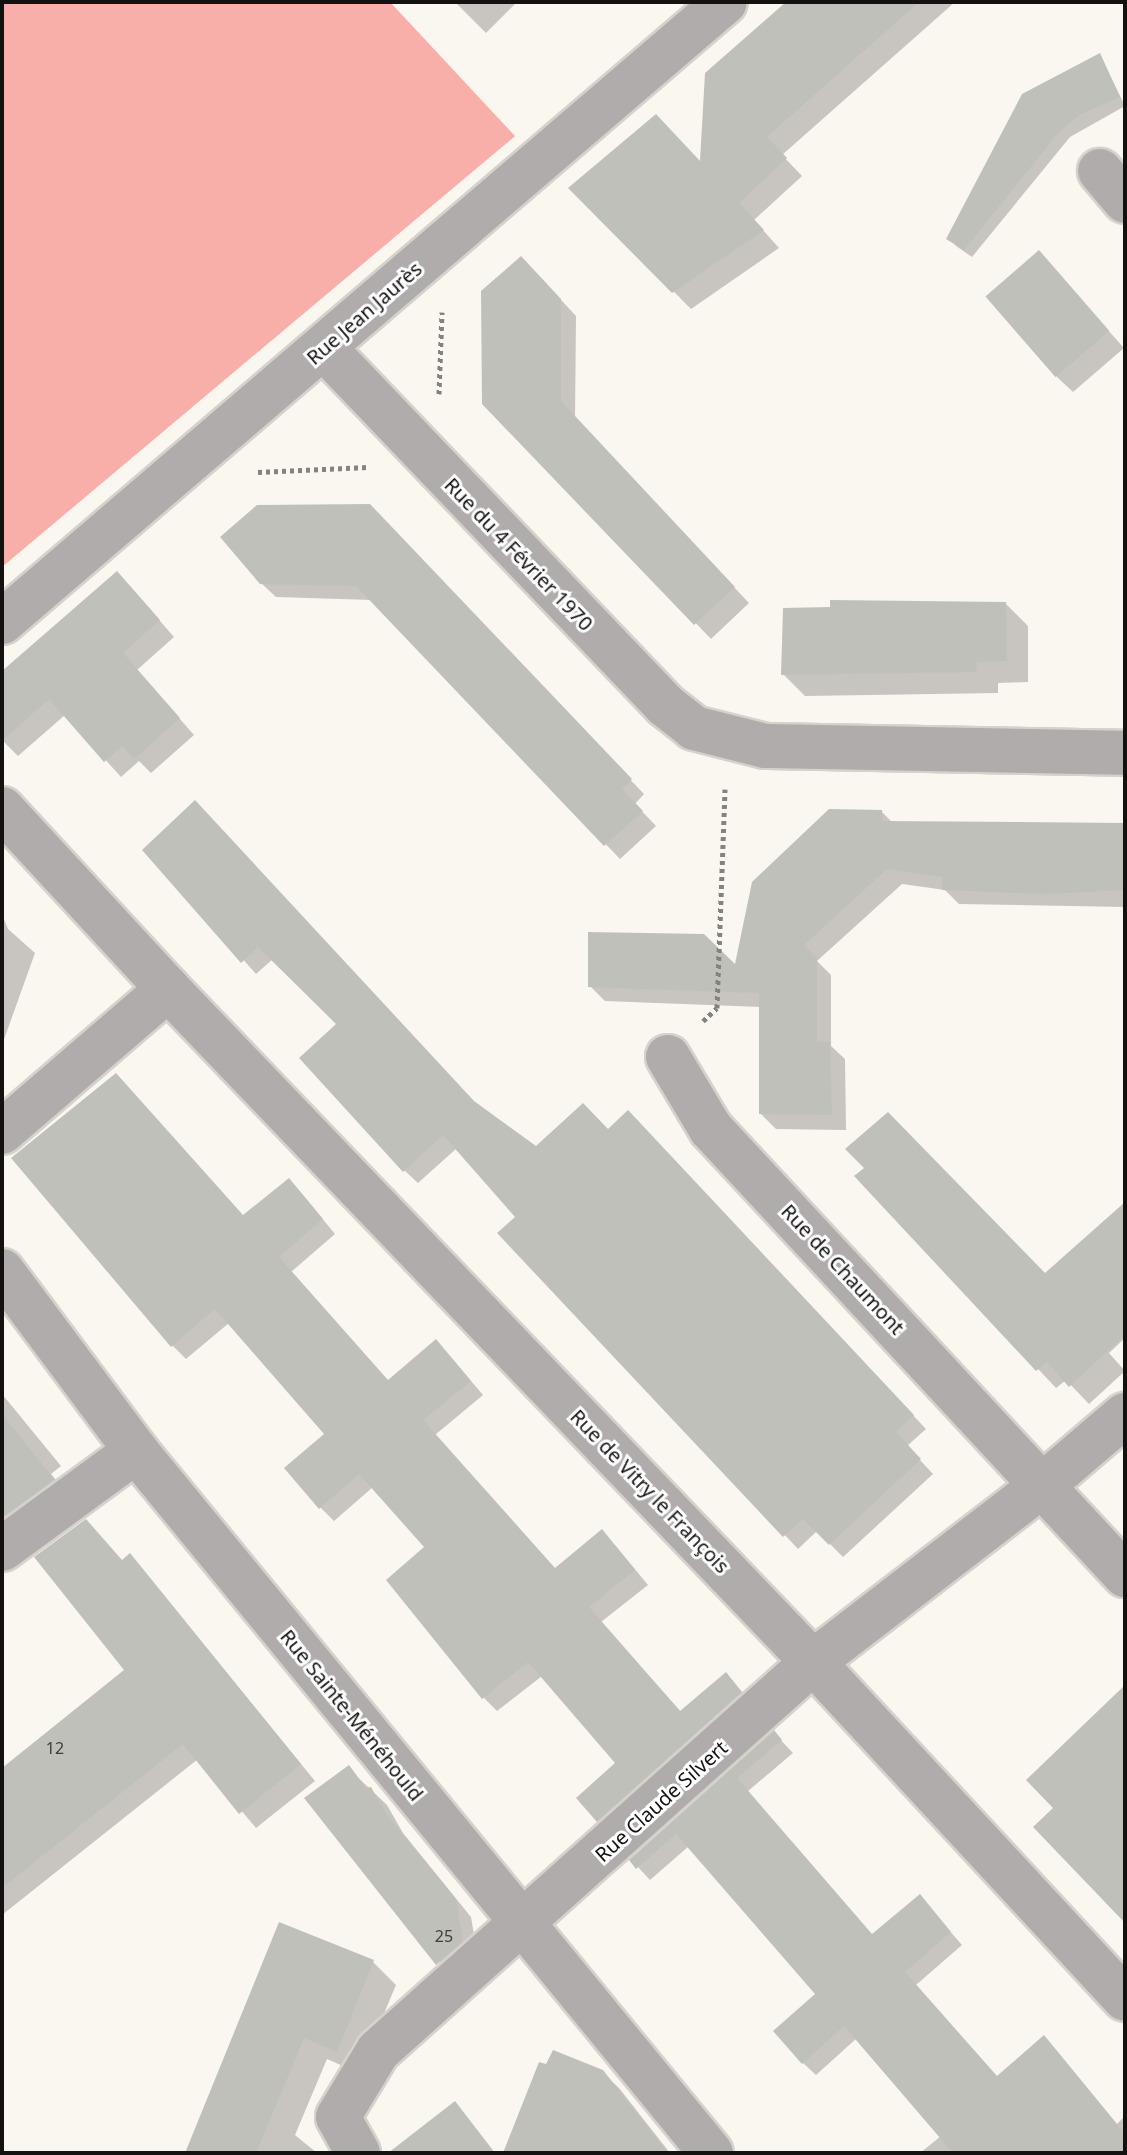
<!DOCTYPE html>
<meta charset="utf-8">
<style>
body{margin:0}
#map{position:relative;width:1127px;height:2155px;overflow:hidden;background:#faf6f0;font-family:"Noto Sans",sans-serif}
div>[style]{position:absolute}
.green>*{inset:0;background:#f8afaa}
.shadow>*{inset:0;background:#0003}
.building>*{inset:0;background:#c0c0ba;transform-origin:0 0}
.path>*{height:5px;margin-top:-2.5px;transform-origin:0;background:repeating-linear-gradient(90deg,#84827e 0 4px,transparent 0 8px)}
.roads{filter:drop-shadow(2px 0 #d5d2cc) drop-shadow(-2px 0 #d5d2cc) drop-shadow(0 2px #d5d2cc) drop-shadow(0 -2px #d5d2cc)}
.minor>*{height:44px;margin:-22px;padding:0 22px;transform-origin:22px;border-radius:22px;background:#afacab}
span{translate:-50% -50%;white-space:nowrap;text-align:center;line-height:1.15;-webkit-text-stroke:6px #fff;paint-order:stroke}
.number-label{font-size:16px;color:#3e3e3a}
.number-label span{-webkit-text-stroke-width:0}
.street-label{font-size:20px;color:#131210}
.frame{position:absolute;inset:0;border:4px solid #131210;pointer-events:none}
</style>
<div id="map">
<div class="green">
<div style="clip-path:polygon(2px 2px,390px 2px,515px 136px,2px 567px)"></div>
</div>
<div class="shadow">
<div style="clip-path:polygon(455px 2px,517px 2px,486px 33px)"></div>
<div style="clip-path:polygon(789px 2px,955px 2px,782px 155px,802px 176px,754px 220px,779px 248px,691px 309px,571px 188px,702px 164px)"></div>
<div style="clip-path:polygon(1100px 55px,1125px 106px,1070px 137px,972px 257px,956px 246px,949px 238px)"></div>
<div style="clip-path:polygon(1039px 253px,1124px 348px,1073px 392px,1057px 377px)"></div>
<div style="clip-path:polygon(537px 274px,576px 316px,575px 418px,749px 603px,711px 639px,484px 403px)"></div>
<div style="clip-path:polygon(383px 521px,644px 794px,635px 804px,656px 826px,620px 859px,372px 600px,276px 597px,261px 583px)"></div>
<div style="clip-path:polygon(132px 589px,174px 637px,137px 670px,194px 735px,151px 773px,139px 761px,121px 777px,65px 715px,18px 756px,2px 740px,2px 673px)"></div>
<div style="clip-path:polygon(1006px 604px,1028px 626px,1028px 682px,998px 683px,998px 693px,805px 696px,783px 674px)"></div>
<div style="clip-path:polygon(882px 812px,893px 823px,1125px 825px,1125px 907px,959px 904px,945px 890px,902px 884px,817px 961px,831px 975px,831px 1046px,845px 1059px,846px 1130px,776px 1129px,761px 1114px,761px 1007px,605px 1001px,590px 986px,736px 968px)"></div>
<div style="clip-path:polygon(145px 850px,536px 1149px,641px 1126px,926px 1429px,907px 1446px,933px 1474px,843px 1557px,817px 1531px,798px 1549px,500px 1233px,517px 1217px,457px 1148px,418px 1183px,404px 1170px,339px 1024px,273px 959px,256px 974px)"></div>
<div style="clip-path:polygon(2px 914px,8px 929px,35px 953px,2px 1045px)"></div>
<div style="clip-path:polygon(857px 1177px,1045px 1276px,1125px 1205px,1125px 1338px,1109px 1353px,1125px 1371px,1089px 1404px,1066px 1380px,1056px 1388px)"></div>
<div style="clip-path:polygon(302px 1194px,335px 1234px,291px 1272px,389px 1382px,449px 1355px,483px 1395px,435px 1435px,556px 1570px,615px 1545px,648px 1585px,601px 1622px,681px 1712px,726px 1674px,754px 1706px,612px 1834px,598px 1820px,618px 1763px,542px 1676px,497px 1711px,484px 1698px,427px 1548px,373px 1487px,334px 1521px,321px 1508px,287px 1468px,326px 1434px,229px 1323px,186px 1359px,172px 1345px,243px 1217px)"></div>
<div style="clip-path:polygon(2px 1394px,61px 1466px,51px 1474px,69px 1496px,18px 1533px,2px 1518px)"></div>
<div style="clip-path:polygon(130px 1555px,315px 1781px,256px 1828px,198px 1759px,2px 1915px,2px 1770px,127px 1670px,123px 1561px)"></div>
<div style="clip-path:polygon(774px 1733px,793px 1753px,748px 1791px,873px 1936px,920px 1897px,962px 1945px,916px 1985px,998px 2078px,1056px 2050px,1117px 2124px,1125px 2116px,1125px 2153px,920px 2153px,941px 2136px,857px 2038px,816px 2075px,803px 2063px,818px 1994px,689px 1846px,650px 1880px,638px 1867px)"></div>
<div style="clip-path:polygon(348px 1768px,387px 1805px,403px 1833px,471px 1917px,478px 1958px,454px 1980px,307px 1799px)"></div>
<div style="clip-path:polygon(280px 1924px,373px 1962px,396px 1985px,359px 2073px,327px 2059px,295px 2135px,317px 2153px,187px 2153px)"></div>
<div style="clip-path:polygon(602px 2072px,619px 2088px,670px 2153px,594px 2153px)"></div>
</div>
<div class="building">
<div style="clip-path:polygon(786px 2px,919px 2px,767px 137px,787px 158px,739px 203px,764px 230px,672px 293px,568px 188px,656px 114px,700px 161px,705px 73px)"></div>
<div style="clip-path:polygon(1100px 53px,1120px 97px,1081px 114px,1058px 133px,964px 250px,946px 239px,1022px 94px)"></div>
<div style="left:1039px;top:250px;width:107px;height:71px;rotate:49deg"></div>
<div style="clip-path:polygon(521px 256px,561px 299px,561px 401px,735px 587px,694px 625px,482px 404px,481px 291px)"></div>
<div style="clip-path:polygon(370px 504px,632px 779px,622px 789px,643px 811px,604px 846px,356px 586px,260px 584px,220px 537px,257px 505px)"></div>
<div style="clip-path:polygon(117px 571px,160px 620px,123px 653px,180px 718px,134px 759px,122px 746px,104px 762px,49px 699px,2px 741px,2px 671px)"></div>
<div style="clip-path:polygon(830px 600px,1006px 602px,1007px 661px,977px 662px,976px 672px,781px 675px,783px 608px,830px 607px)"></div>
<div style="clip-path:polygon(195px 800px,474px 1101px,536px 1146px,583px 1103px,608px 1129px,628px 1110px,914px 1415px,896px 1432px,921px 1459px,829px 1545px,803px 1519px,783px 1537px,497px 1233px,515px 1217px,443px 1135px,403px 1172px,299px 1058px,336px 1024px,258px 947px,241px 963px,142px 850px)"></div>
<div style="clip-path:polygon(829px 809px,882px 810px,882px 821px,1125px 823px,1125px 890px,1046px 894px,942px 890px,942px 877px,887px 869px,804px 945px,817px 958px,817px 1041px,830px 1042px,832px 1115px,759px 1114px,759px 993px,588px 987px,588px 932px,704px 934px,735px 964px,752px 882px)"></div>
<div style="clip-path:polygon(116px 1073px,243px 1215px,289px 1178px,323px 1219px,279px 1257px,388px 1380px,436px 1339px,471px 1381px,423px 1420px,555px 1568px,602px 1529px,635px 1570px,589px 1607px,680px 1711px,726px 1672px,742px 1692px,597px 1822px,576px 1798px,615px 1763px,528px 1662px,482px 1699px,386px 1580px,424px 1547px,359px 1474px,319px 1509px,284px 1468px,324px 1434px,215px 1309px,171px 1347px,11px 1158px)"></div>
<div style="clip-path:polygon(888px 1112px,1045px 1273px,1125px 1202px,1125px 1335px,1069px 1387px,1047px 1362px,1036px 1371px,854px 1176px,864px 1168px,845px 1149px)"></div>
<div style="clip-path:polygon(2px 1414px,55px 1480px,3px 1517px,2px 1516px)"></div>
<div style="clip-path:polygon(86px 1519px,122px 1560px,130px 1553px,301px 1764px,239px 1814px,183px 1744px,2px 1888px,2px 1768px,124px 1670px,34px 1557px)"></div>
<div style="clip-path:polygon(1125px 1685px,1125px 1923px,1033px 1827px,1053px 1808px,1026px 1780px)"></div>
<div style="clip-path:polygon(774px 1730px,782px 1740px,737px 1778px,872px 1934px,920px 1894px,951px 1932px,905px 1972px,997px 2076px,1044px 2035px,1125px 2134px,1125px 2153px,953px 2153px,844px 2026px,802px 2064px,773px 2031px,815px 1994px,676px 1834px,636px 1869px,629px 1860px)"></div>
<div style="clip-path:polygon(349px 1765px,366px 1788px,371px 1787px,387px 1815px,456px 1899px,463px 1942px,436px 1965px,304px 1798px)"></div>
<div style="clip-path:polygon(279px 1922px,374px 1960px,337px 2052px,304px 2038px,256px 2153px,185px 2153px)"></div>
<div style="clip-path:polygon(553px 2050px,603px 2070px,668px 2153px,503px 2153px,539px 2062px,546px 2064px)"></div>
<div style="clip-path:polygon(455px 2101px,495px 2153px,388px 2153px)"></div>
</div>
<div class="path">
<div style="left:439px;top:394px;width:82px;rotate:-87.9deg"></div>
<div style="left:258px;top:472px;width:110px;rotate:-2.6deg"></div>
<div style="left:703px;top:1021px;width:19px;rotate:-43deg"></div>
<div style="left:717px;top:1008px;width:219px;rotate:-87.9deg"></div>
</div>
<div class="roads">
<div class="minor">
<div style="left:1100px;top:171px;width:39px;rotate:50deg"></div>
<div style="left:324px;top:348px;width:494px;rotate:46.3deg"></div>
<div style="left:665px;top:705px;width:37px;rotate:38deg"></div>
<div style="left:694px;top:728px;width:73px;rotate:14.2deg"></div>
<div style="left:765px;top:746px;width:360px;rotate:1.1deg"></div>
<div style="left:2px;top:622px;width:952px;rotate:-40.61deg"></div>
<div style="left:2px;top:809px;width:245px;rotate:47.3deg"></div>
<div style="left:168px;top:989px;width:219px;rotate:139.3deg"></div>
<div style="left:168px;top:989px;width:932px;rotate:46.22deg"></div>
<div style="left:813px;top:1662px;width:459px;rotate:47.2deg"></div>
<div style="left:668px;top:1057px;width:84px;rotate:59.2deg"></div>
<div style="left:711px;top:1129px;width:609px;rotate:47.13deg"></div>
<div style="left:2px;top:1271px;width:224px;rotate:53.3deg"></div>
<div style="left:136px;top:1451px;width:907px;rotate:50.68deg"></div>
<div style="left:2px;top:1549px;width:166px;rotate:-36.2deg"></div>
<div style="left:358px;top:2153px;width:41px;rotate:-119.1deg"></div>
<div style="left:338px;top:2117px;width:77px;rotate:-58.8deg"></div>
<div style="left:378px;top:2051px;width:584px;rotate:-41.8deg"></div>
<div style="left:813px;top:1662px;width:290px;rotate:-37.6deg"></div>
<div style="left:1043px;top:1485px;width:108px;rotate:-40.5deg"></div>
</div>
</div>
<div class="number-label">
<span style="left:55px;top:1748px">12</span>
<span style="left:444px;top:1936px">25</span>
</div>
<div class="street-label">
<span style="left:364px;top:313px;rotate:-41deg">Rue Jean Jaurès</span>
<span style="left:519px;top:554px;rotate:46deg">Rue du 4 Février 1970</span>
<span style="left:843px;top:1269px;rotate:47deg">Rue de Chaumont</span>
<span style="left:650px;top:1491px;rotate:46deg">Rue de Vitry le François</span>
<span style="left:352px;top:1715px;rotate:51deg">Rue Sainte-Ménéhould</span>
<span style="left:661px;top:1801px;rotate:-42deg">Rue Claude Silvert</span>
</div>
<div class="frame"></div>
</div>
